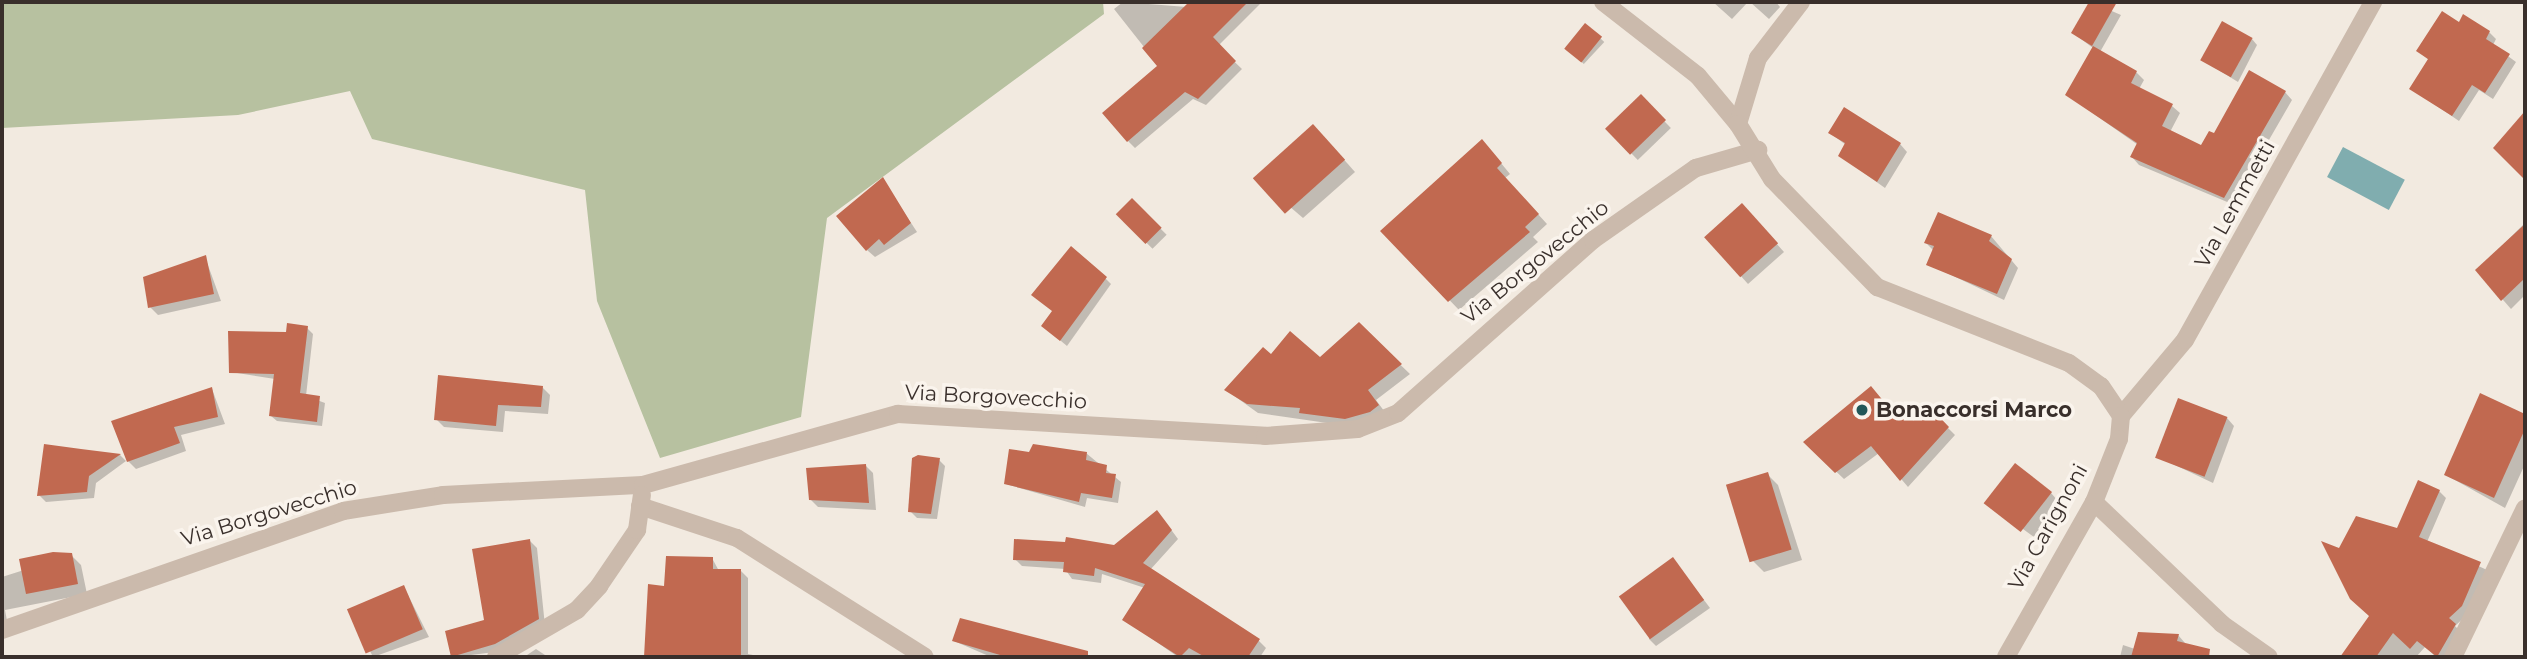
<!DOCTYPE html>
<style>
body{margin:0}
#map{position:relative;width:2527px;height:659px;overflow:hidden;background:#f2eae0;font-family:Montserrat,sans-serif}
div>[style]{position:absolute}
.green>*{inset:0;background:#b7c1a0}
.water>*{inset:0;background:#80adaf;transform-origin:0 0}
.shadow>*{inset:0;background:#0003;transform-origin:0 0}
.building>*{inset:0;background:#c16950;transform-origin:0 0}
.minor>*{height:18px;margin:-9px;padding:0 9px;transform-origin:9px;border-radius:9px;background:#cbbaac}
.tertiary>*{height:18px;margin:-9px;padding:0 9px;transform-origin:9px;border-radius:9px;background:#cbbaac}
.dots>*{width:19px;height:19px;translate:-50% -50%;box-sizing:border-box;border:4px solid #faf4ed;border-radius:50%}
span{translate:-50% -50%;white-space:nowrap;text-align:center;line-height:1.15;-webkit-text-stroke:7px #faf4ed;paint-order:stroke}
.street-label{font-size:21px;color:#392f2b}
.poi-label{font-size:21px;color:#392f2b;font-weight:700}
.left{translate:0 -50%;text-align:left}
.frame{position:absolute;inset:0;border:4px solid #392f2b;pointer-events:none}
</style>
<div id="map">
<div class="green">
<div style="clip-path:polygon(2px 2px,1103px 2px,1104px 14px,827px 218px,801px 417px,660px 458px,597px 301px,585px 190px,372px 139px,350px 91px,238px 115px,2px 128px)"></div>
</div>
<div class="water">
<div style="left:2343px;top:147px;width:70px;height:34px;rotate:28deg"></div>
</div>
<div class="shadow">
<div style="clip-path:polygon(1123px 2px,1187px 7px,1262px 2px,1218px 46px,1242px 69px,1206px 105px,1193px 99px,1135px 148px,1128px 141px,1159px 66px,1114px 9px)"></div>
<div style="clip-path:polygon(1713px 2px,1748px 2px,1732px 19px)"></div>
<div style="clip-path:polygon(1750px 2px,1776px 2px,1780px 7px,1769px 19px)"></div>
<div style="clip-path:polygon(2091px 2px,2121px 15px,2100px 52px,2136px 72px,2144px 80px,2139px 89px,2172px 106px,2180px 113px,2170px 132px,2201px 148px,2285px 92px,2292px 100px,2232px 204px,2139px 165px,2132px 157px,2138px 145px,2067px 95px,2093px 48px,2073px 33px)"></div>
<div style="left:1586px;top:25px;width:25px;height:30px;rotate:43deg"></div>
<div style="clip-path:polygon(2459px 25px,2489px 32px,2496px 39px,2493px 45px,2516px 62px,2493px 99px,2479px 90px,2459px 121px,2412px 89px,2430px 61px,2418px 51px)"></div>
<div style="clip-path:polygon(2252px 39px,2257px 45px,2238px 82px,2204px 61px)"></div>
<div style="left:1641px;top:97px;width:43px;height:46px;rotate:46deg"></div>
<div style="clip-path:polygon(1830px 133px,1900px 144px,1907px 152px,1885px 188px,1840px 156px,1846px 145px)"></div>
<div style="clip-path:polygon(1324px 137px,1355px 172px,1303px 218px,1255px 177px)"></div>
<div style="clip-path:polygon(1491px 151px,1510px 174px,1505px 178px,1547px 224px,1533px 237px,1538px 242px,1459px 310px,1383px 231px)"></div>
<div style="clip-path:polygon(883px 180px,917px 232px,875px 257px,867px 250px)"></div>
<div style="left:1132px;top:200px;width:49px;height:20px;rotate:45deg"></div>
<div style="clip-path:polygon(1749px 213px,1784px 252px,1748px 284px,1706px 237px)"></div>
<div style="clip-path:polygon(2525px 223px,2525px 295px,2511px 309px,2477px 270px)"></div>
<div style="clip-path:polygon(1991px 236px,2018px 268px,2004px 300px,1928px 264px,1934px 251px,1926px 243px)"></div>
<div style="clip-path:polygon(205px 257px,221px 301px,158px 315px,150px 307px)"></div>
<div style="clip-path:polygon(1105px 278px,1111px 284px,1067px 346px,1043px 326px)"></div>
<div style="clip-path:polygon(1359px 325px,1410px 374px,1376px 400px,1387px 415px,1355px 427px,1258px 413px,1226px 390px,1320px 359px)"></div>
<div style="clip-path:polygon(307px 328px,313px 334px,306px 396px,325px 403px,322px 426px,277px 421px,271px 416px,275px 379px,231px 372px)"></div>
<div style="clip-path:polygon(542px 387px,550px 395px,548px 414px,505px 411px,503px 432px,444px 427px,436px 419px)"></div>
<div style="clip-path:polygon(212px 389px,225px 424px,181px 435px,186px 451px,136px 469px,128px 461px)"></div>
<div style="clip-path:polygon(2481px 396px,2525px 416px,2525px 464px,2505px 508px,2446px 475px)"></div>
<div style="clip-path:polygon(1926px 406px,1955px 435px,1908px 487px,1879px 453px,1844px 479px,1805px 442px,1899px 421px)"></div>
<div style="clip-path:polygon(2227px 418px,2234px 426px,2213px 483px,2158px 457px)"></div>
<div style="clip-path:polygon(45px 446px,120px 455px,126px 461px,96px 483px,94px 498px,46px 502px,39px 495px)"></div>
<div style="clip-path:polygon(1086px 453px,1121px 482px,1118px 503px,1087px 498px,1085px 507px,1006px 484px,1030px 454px)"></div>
<div style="clip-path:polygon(939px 460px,945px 466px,937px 519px,917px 518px,910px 511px)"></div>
<div style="clip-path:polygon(865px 465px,873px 473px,876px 510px,818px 507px,810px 499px)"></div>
<div style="clip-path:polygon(1767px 474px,1778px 485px,1802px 560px,1764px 572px,1753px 561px)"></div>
<div style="clip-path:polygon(2439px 491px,2446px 498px,2427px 542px,2487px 570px,2468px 614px,2455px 626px,2462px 633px,2448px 657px,2436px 657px,2425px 647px,2416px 657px,2348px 657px,2371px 616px,2340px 550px,2398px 531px)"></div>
<div style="clip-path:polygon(2051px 493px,2058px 501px,2034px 537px,1991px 506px)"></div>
<div style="clip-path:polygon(1164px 520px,1178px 539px,1150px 570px,1258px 640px,1266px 648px,1260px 657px,1178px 657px,1124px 619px,1145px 588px,1102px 574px,1101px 583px,1072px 579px,1065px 569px,1022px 566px,1015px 559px,1114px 547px)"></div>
<div style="clip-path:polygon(529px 540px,537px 548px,545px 626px,503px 651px,455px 657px,486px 622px)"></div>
<div style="clip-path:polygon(71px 555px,81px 565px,87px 594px,5px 610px,8px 626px,2px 627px,2px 577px)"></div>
<div style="clip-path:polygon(712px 558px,719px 571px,741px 571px,748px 578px,748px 654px,763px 657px,645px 657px,650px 586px,666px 588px)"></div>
<div style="clip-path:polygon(1673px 559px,1710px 608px,1656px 646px,1649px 639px)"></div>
<div style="clip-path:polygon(404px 587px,429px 637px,373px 657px,350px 611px)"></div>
<div style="clip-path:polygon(2178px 635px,2185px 643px,2182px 657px,2120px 657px,2123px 645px,2135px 649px)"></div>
<div style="clip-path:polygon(954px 641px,1067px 656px,1070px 657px,991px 657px)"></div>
<div style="clip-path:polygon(536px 649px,548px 657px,524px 657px)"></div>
</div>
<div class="building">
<div style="clip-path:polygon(1189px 2px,1248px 2px,1213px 37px,1236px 61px,1198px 99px,1185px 92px,1127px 142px,1102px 113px,1157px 66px,1142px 48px)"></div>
<div style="clip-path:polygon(2089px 2px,2117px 2px,2092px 46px,2071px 33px)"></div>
<div style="clip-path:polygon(2442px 11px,2459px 22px,2463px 14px,2490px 31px,2486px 39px,2510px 54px,2485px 93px,2472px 85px,2452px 116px,2409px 89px,2428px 59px,2416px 51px)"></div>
<div style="left:2222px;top:21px;width:35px;height:45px;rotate:29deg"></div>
<div style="left:1585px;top:23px;width:22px;height:33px;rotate:39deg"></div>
<div style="clip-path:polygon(2093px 46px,2137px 71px,2131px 83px,2173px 104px,2162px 126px,2201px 145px,2209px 131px,2214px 133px,2249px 70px,2286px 91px,2224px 198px,2130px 157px,2137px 143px,2065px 95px)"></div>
<div style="left:1641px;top:94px;width:36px;height:50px;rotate:46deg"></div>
<div style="clip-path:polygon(1844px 107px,1901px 143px,1877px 182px,1838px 156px,1845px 143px,1828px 133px)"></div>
<div style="clip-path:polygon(2525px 111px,2525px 180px,2493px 148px)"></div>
<div style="left:1313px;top:124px;width:48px;height:81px;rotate:48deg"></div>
<div style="clip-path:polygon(1482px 139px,1502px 163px,1497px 168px,1539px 214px,1525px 227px,1530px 232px,1448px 302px,1380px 231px)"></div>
<div style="clip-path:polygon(883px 177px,911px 223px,884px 245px,879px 239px,866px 251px,836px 216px)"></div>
<div style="left:1132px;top:198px;width:42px;height:23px;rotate:45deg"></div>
<div style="left:1742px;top:203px;width:54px;height:51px;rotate:48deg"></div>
<div style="clip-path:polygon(1938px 212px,1992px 235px,1989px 241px,2012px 259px,1997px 294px,1926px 265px,1934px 246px,1924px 243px)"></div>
<div style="clip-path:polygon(2525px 224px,2525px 278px,2501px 301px,2475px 270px)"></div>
<div style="clip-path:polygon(1071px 246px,1107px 277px,1060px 341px,1041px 326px,1052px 311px,1031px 295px)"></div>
<div style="clip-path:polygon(206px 255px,214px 294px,148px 308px,143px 277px)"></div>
<div style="clip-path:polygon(1359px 322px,1402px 364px,1368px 390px,1379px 405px,1370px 412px,1345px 419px,1299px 413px,1300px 408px,1247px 404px,1224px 390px,1263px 347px,1271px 354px,1290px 331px,1320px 357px)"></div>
<div style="clip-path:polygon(287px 323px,308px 326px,300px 393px,320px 396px,317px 422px,269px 416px,274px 374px,229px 373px,228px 331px,286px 332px)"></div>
<div style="clip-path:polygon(438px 375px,543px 386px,541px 407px,498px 405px,496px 426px,434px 420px)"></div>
<div style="clip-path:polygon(1871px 386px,1899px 420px,1926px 403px,1949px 427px,1900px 481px,1871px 446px,1835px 473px,1803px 442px)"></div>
<div style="clip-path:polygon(212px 387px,218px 417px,174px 427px,180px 443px,127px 462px,111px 421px)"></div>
<div style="clip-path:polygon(2480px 393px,2525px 414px,2525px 429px,2494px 498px,2444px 475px)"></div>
<div style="left:2178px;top:398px;width:53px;height:64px;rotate:21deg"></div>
<div style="clip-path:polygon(44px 444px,81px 449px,121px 454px,89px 476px,87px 492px,37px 496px)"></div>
<div style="clip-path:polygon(1033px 444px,1087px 452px,1086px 460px,1107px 465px,1106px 473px,1116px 474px,1112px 498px,1081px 493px,1079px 502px,1004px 484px,1009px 449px,1029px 452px)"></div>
<div style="clip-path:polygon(918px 455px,940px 458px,931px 514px,908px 512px,912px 458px)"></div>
<div style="left:2015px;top:463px;width:47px;height:51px;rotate:38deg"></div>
<div style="clip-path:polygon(866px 464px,869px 503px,809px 500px,806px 468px)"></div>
<div style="left:1768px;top:472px;width:81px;height:44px;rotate:73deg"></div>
<div style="clip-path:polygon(2418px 480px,2440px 490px,2419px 537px,2481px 562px,2462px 606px,2449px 618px,2456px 624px,2437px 657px,2417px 641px,2410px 649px,2393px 633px,2376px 657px,2340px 657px,2369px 616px,2350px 599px,2321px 541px,2339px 548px,2356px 516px,2397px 528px)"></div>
<div style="clip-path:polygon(1157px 510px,1172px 530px,1143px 563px,1260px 639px,1248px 657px,1205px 657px,1189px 648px,1180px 657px,1122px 620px,1145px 584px,1095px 568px,1094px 576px,1063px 572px,1064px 562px,1013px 560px,1014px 539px,1065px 542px,1066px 537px,1114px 545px)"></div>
<div style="clip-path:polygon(530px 539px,539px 619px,495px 644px,451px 657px,445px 631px,484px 620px,472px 549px)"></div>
<div style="clip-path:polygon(53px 552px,72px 553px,78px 584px,26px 594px,19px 559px)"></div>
<div style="clip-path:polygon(666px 556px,713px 557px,713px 569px,741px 569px,741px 657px,644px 657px,648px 584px,664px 586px)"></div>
<div style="left:1673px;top:557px;width:53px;height:67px;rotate:54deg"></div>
<div style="left:404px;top:585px;width:48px;height:62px;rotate:67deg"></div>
<div style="clip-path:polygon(960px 618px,1088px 651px,1088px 657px,1007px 657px,952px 641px)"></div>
<div style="clip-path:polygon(2138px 632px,2179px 634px,2177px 641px,2210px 649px,2209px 657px,2131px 657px)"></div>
</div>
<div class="minor">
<div style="left:1603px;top:2px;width:120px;rotate:37.9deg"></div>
<div style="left:1698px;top:76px;width:62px;rotate:50.2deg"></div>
<div style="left:2121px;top:416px;width:99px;rotate:-49.9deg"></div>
<div style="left:2185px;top:340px;width:387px;rotate:-60.9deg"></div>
<div style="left:2094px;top:502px;width:177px;rotate:43.6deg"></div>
<div style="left:2222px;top:624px;width:57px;rotate:35.1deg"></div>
<div style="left:640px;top:506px;width:102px;rotate:18.3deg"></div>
<div style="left:737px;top:538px;width:222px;rotate:32.3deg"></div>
<div style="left:2px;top:630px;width:361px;rotate:-19.2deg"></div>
<div style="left:343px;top:511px;width:101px;rotate:-9.1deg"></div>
<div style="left:443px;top:495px;width:200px;rotate:-2.9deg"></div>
<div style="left:643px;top:485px;width:265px;rotate:-15.6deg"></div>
<div style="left:898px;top:414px;width:368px;rotate:3.4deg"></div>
<div style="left:1265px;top:436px;width:93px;rotate:-4.3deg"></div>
<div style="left:1358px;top:429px;width:43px;rotate:-21.8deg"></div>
<div style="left:1398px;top:413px;width:261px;rotate:-41.6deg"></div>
<div style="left:1593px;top:240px;width:126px;rotate:-35deg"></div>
<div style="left:1696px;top:168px;width:65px;rotate:-16.2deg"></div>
<div style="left:496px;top:657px;width:94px;rotate:-30.1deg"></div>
<div style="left:577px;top:610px;width:33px;rotate:-47deg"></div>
<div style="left:599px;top:586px;width:68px;rotate:-55.8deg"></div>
<div style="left:637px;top:530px;width:35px;rotate:-82deg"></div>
<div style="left:2453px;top:657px;width:165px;rotate:-64.2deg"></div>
</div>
<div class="tertiary">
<div style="left:1801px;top:2px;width:71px;rotate:127.5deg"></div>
<div style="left:1758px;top:58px;width:69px;rotate:106.9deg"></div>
<div style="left:1738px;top:124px;width:65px;rotate:58.3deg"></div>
<div style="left:1772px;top:179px;width:151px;rotate:45.8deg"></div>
<div style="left:1877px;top:287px;width:206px;rotate:21.6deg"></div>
<div style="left:2069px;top:363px;width:39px;rotate:36deg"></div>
<div style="left:2101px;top:386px;width:36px;rotate:56deg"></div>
<div style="left:2121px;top:416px;width:23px;rotate:95deg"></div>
<div style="left:2119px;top:439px;width:68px;rotate:111.6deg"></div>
<div style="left:2094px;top:502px;width:178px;rotate:119.6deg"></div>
</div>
<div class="dots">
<div style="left:1862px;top:410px;background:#225759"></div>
</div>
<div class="street-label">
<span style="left:2235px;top:204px;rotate:-61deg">Via Lemmetti</span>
<span style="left:1535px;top:262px;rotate:-39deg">Via Borgovecchio</span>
<span style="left:996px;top:397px;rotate:3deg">Via Borgovecchio</span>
<span style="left:269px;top:513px;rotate:-17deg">Via Borgovecchio</span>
<span style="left:2048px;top:527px;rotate:-61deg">Via Carignoni</span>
</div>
<div class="poi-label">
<span class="left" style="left:1876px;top:410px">Bonaccorsi Marco</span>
</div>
<div class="frame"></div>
</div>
